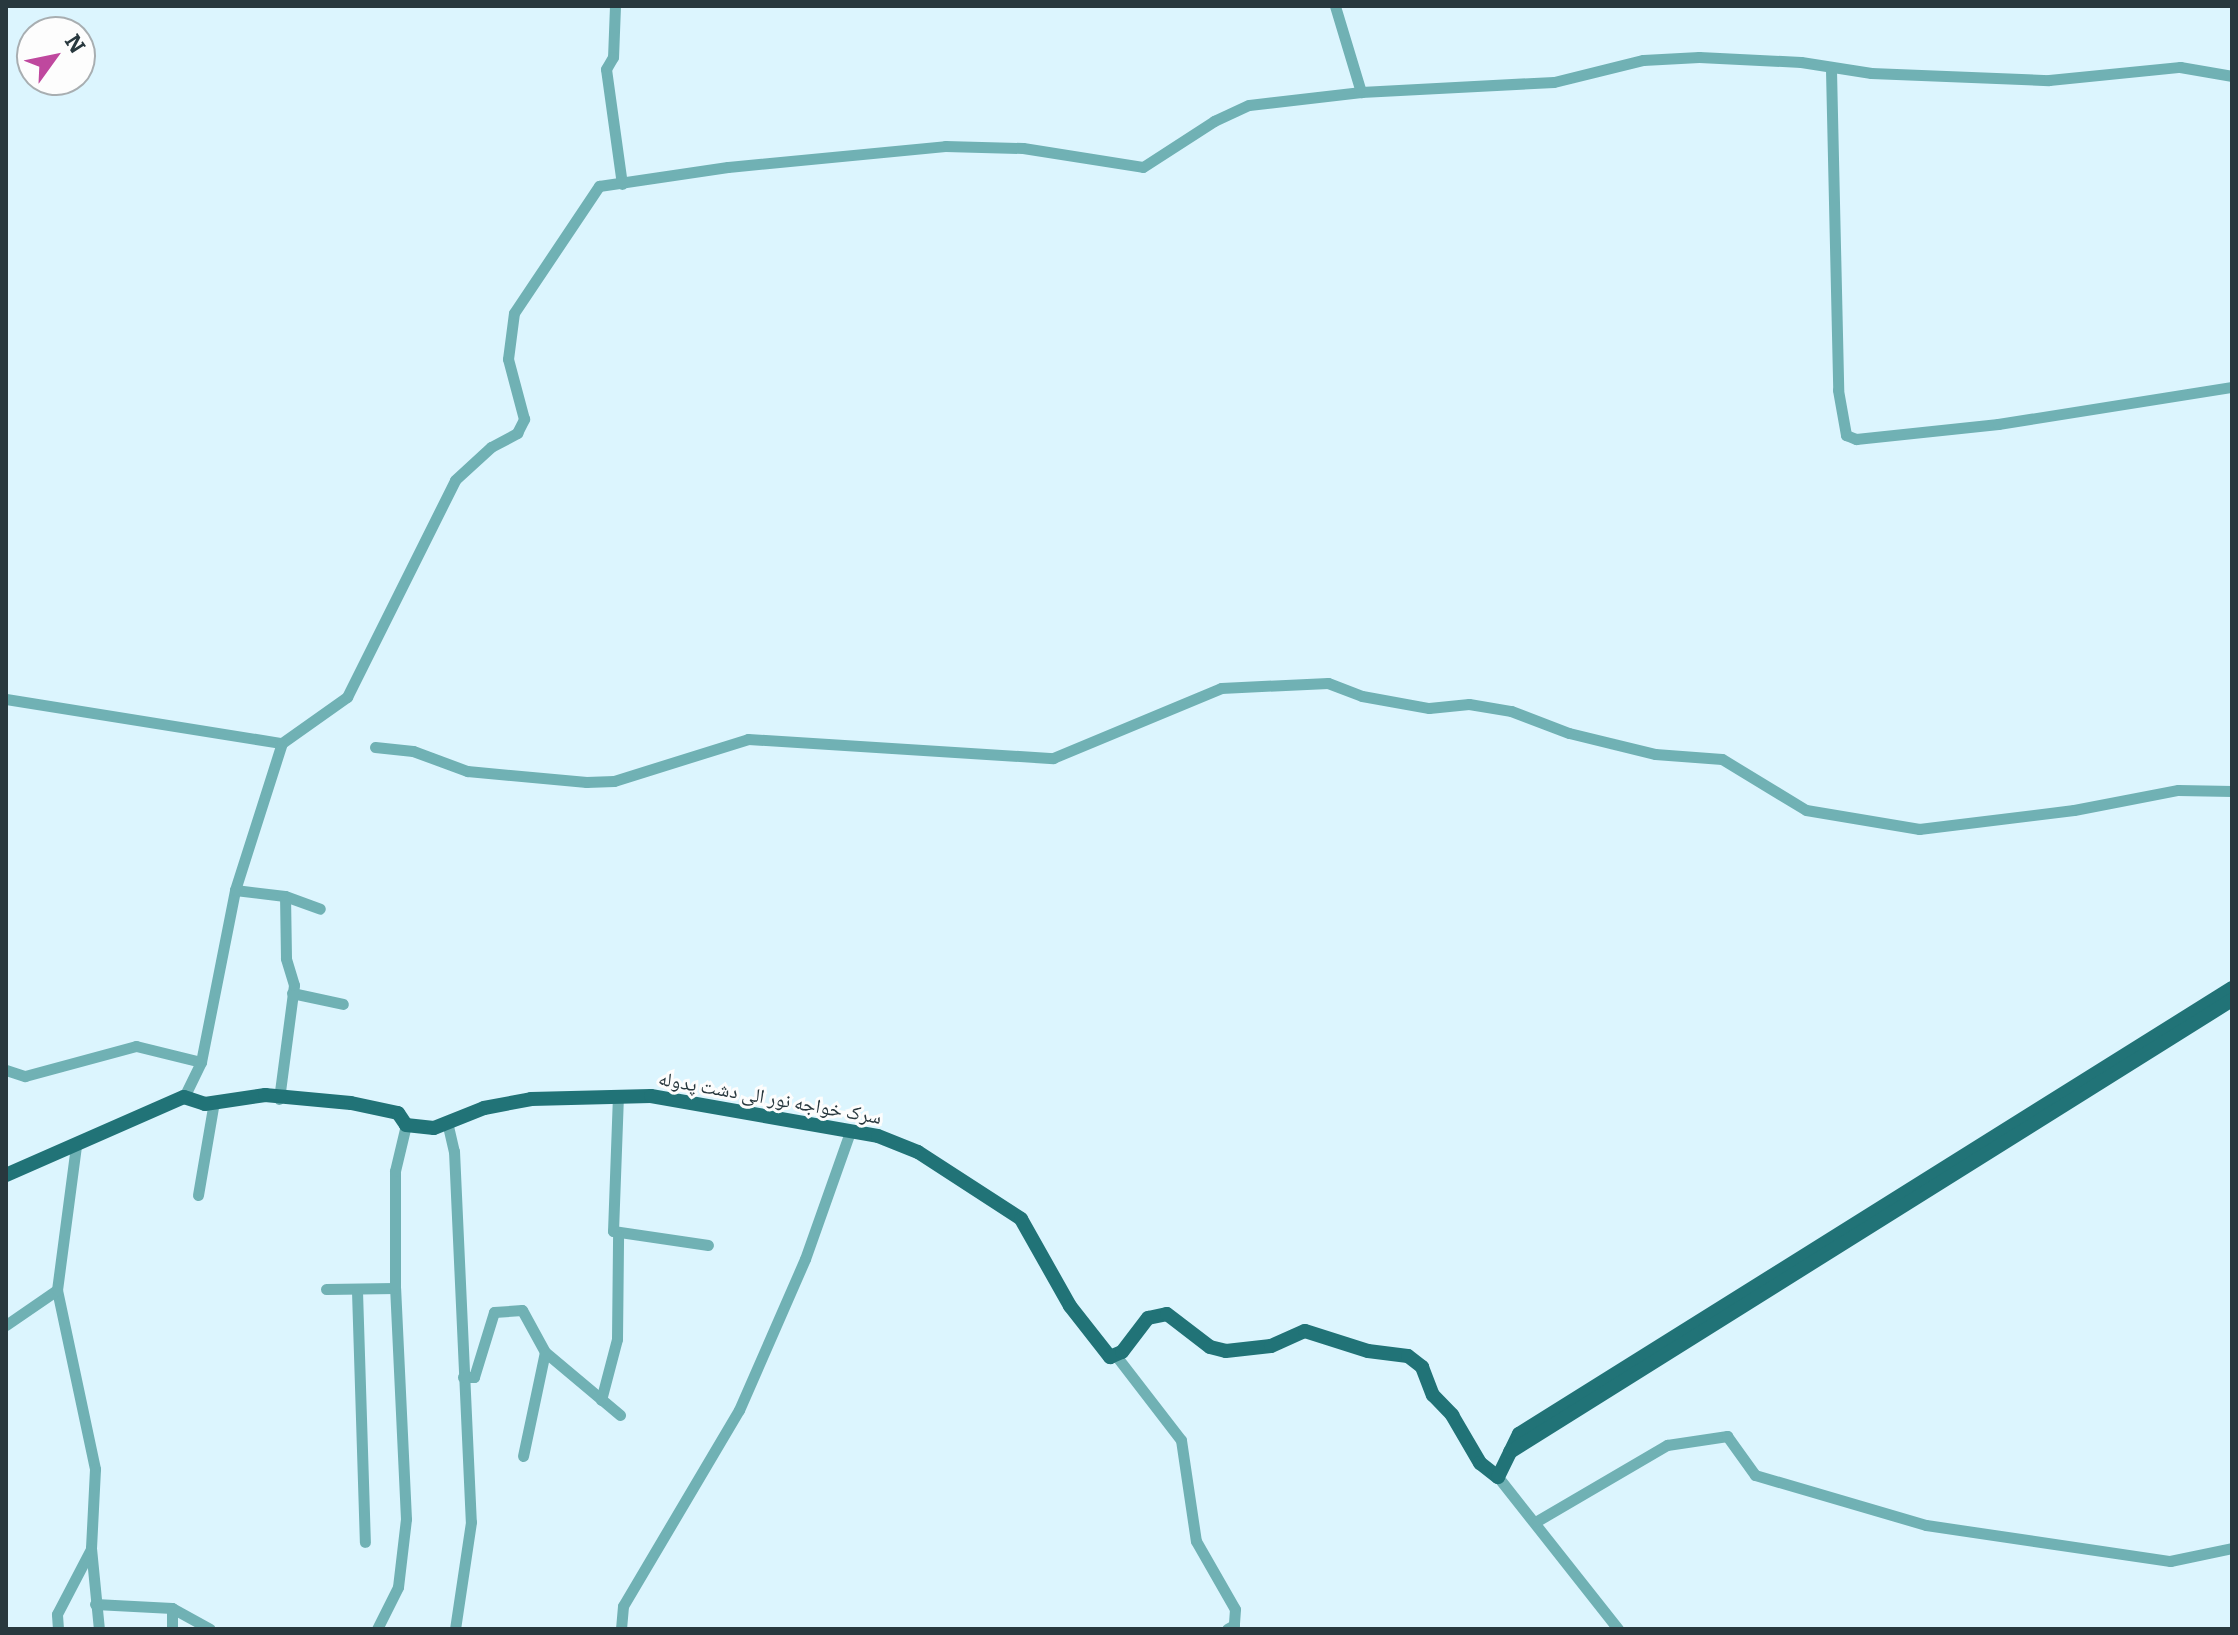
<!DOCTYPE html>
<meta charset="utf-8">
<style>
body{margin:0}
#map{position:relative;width:2238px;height:1635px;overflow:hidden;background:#dcf5fe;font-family:Bitter,"Noto Naskh Arabic",serif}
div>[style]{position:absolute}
.minor>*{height:11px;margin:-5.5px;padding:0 5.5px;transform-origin:5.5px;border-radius:5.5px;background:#70b1b4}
.major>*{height:14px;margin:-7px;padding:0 7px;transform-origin:7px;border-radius:7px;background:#217377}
span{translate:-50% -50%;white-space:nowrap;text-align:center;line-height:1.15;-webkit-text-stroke:6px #fdfdfd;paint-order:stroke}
.street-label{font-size:20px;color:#28383e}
.frame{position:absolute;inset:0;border:8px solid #28383e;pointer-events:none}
.north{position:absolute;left:16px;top:16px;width:80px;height:80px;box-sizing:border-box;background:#fdfdfd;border:2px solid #a8aeb1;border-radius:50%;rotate:57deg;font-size:22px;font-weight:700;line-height:32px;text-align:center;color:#28383e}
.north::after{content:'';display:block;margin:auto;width:28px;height:36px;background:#bf489e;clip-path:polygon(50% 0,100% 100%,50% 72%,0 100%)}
</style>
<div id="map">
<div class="minor">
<div style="left:615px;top:6px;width:51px;rotate:92.2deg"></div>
<div style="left:613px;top:57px;width:14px;rotate:120deg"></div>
<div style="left:606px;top:69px;width:116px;rotate:82.1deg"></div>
<div style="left:1335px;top:6px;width:90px;rotate:73.2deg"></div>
<div style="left:1831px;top:70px;width:320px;rotate:88.7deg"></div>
<div style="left:1838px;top:390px;width:46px;rotate:79.9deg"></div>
<div style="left:1846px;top:435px;width:11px;rotate:22deg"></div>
<div style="left:1856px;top:439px;width:143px;rotate:-6deg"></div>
<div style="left:1998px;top:424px;width:237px;rotate:-9deg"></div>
<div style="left:6px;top:699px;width:279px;rotate:9.1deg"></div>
<div style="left:375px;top:747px;width:38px;rotate:6deg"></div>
<div style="left:413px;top:751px;width:58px;rotate:20.3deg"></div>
<div style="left:467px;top:771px;width:120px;rotate:5.3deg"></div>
<div style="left:586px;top:782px;width:28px;rotate:-2deg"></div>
<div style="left:614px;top:781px;width:140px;rotate:-17.4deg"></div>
<div style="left:748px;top:739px;width:306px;rotate:3.6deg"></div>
<div style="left:1053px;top:758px;width:182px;rotate:-22.6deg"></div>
<div style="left:1221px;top:688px;width:107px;rotate:-2.7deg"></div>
<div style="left:1328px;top:683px;width:36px;rotate:21deg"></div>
<div style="left:1362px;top:696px;width:68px;rotate:10.2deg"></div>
<div style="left:1429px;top:708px;width:40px;rotate:-5.7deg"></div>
<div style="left:1469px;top:704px;width:43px;rotate:9.5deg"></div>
<div style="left:1511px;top:711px;width:62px;rotate:20.8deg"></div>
<div style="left:1569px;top:733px;width:89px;rotate:13.7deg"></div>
<div style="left:1655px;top:754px;width:67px;rotate:4.3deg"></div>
<div style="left:1722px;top:759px;width:98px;rotate:31.3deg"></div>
<div style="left:1806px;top:810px;width:115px;rotate:9.5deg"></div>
<div style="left:1919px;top:829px;width:156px;rotate:-7deg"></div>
<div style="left:2074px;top:810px;width:106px;rotate:-10.9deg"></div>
<div style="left:2178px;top:790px;width:54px;rotate:1.1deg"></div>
<div style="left:235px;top:890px;width:50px;rotate:6.8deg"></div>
<div style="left:285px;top:896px;width:37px;rotate:20deg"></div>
<div style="left:292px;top:993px;width:52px;rotate:12.2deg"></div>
<div style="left:6px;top:1070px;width:20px;rotate:18deg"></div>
<div style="left:25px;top:1076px;width:115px;rotate:-15.1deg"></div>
<div style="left:136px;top:1046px;width:67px;rotate:13.8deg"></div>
<div style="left:618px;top:1095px;width:136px;rotate:92.1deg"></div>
<div style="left:613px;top:1231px;width:96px;rotate:8.4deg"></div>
<div style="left:184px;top:1097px;width:39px;rotate:-64deg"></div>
<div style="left:201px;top:1062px;width:175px;rotate:-78.8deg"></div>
<div style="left:235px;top:890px;width:154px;rotate:-72.3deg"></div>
<div style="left:282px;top:743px;width:80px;rotate:-35.3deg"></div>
<div style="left:347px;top:697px;width:242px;rotate:-63.5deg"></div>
<div style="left:455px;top:480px;width:49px;rotate:-42.5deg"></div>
<div style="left:491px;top:447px;width:30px;rotate:-28deg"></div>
<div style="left:517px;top:433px;width:16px;rotate:-63deg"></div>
<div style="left:524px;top:419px;width:62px;rotate:-104.9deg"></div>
<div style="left:508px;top:359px;width:46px;rotate:-82.6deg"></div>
<div style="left:514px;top:313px;width:153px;rotate:-56.2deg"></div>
<div style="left:599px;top:186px;width:130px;rotate:-8.4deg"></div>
<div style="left:728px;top:167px;width:218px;rotate:-5.5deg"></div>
<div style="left:945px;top:146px;width:78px;rotate:1.5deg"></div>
<div style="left:1023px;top:148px;width:121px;rotate:9deg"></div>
<div style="left:1143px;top:167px;width:85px;rotate:-32.9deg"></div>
<div style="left:1214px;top:121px;width:38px;rotate:-25deg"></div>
<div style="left:1249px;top:105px;width:113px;rotate:-6.6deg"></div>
<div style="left:1361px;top:92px;width:193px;rotate:-3deg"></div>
<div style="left:1554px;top:82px;width:92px;rotate:-13.9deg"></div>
<div style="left:1643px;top:60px;width:56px;rotate:-3.1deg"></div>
<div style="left:1699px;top:57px;width:102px;rotate:2.8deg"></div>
<div style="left:1801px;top:62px;width:71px;rotate:8.9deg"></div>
<div style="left:1871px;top:73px;width:178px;rotate:2.3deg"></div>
<div style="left:2049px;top:80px;width:132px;rotate:-5.7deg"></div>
<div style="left:2180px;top:67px;width:53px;rotate:9.8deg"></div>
<div style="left:279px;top:1099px;width:115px;rotate:-82.5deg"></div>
<div style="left:294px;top:985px;width:28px;rotate:-107deg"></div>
<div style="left:286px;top:958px;width:62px;rotate:-90.9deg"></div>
<div style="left:448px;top:1126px;width:26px;rotate:77deg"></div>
<div style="left:454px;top:1151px;width:371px;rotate:87.4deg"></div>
<div style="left:471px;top:1522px;width:108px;rotate:98.5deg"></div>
<div style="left:198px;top:1195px;width:95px;rotate:-80.3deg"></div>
<div style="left:326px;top:1289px;width:69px;rotate:-0.8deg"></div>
<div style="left:57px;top:1290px;width:183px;rotate:78deg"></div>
<div style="left:95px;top:1469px;width:79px;rotate:92.9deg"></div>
<div style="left:91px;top:1548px;width:81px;rotate:84.4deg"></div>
<div style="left:357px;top:1291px;width:251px;rotate:88.2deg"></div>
<div style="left:6px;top:1325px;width:62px;rotate:-34.5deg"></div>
<div style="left:57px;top:1290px;width:145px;rotate:-82.5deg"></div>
<div style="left:1117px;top:1357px;width:105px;rotate:52.4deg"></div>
<div style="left:1181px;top:1440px;width:102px;rotate:81.6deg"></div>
<div style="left:1196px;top:1541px;width:78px;rotate:60.2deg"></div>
<div style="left:1235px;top:1609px;width:16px;rotate:94deg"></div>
<div style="left:1234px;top:1625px;width:8px;rotate:150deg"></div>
<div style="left:463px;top:1377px;width:11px"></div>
<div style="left:474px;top:1377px;width:68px;rotate:-72.9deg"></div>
<div style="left:494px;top:1312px;width:28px;rotate:-4deg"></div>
<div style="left:522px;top:1310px;width:48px;rotate:61.3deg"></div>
<div style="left:545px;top:1352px;width:98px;rotate:40deg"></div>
<div style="left:601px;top:1400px;width:63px;rotate:-75.3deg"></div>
<div style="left:617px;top:1339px;width:103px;rotate:-89.4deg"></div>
<div style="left:523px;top:1456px;width:106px;rotate:-78.1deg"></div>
<div style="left:1498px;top:1477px;width:194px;rotate:51.7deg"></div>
<div style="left:1537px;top:1521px;width:151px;rotate:-30.3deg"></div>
<div style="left:1667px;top:1445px;width:61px;rotate:-8.5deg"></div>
<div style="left:1727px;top:1436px;width:48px;rotate:54.3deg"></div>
<div style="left:1755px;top:1475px;width:178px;rotate:16.3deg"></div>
<div style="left:1926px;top:1525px;width:247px;rotate:8.4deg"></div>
<div style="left:2170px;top:1561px;width:63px;rotate:-11.8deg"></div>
<div style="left:95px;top:1604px;width:77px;rotate:3deg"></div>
<div style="left:172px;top:1608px;width:43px;rotate:28.9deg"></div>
<div style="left:58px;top:1629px;width:15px;rotate:-94deg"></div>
<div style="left:57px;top:1614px;width:73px;rotate:-62.4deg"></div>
<div style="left:172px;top:1629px;width:21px;rotate:-90deg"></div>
<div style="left:377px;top:1629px;width:47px;rotate:-63.4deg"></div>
<div style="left:398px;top:1587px;width:68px;rotate:-83.3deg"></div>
<div style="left:406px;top:1519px;width:231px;rotate:-92.7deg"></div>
<div style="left:395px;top:1288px;width:117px;rotate:-90deg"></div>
<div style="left:395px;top:1171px;width:47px;rotate:-76.6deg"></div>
<div style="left:621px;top:1629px;width:23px;rotate:-85deg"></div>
<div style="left:623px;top:1606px;width:228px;rotate:-59.4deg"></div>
<div style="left:739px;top:1410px;width:165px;rotate:-66.4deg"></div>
<div style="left:805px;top:1259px;width:135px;rotate:-70.5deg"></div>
</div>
<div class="major">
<div style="left:6px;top:1175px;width:194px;rotate:-23.7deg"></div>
<div style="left:184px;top:1097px;width:22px;rotate:18deg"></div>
<div style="left:205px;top:1104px;width:61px;rotate:-8.5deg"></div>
<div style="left:265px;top:1095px;width:86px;rotate:5.3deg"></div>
<div style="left:351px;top:1103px;width:48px;rotate:12deg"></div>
<div style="left:398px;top:1113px;width:14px;rotate:56deg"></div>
<div style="left:406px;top:1125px;width:28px;rotate:6deg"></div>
<div style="left:434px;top:1128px;width:54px;rotate:-21.8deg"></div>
<div style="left:484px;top:1108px;width:48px;rotate:-10.8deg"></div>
<div style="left:531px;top:1099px;width:120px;rotate:-1.4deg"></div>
<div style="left:651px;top:1096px;width:230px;rotate:10deg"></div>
<div style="left:878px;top:1136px;width:43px;rotate:21.8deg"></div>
<div style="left:918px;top:1152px;width:123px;rotate:33deg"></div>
<div style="left:1021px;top:1219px;width:100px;rotate:60.6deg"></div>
<div style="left:1070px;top:1306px;width:65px;rotate:51.9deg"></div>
<div style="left:1110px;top:1357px;width:13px;rotate:-23deg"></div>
<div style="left:1122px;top:1352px;width:43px;rotate:-52.6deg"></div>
<div style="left:1148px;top:1318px;width:19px;rotate:-12deg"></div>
<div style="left:1167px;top:1314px;width:54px;rotate:37.5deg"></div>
<div style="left:1210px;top:1347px;width:16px;rotate:14deg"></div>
<div style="left:1226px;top:1351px;width:45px;rotate:-6.3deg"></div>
<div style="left:1271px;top:1346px;width:37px;rotate:-24deg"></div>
<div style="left:1305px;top:1331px;width:66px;rotate:17.6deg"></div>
<div style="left:1368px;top:1351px;width:40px;rotate:7.1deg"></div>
<div style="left:1408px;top:1356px;width:18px;rotate:38deg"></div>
<div style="left:1422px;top:1367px;width:30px;rotate:69deg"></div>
<div style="left:1433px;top:1395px;width:28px;rotate:46deg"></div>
<div style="left:1452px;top:1415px;width:56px;rotate:59.7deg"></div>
<div style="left:1480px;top:1463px;width:23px;rotate:38deg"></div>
<div style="left:1498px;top:1477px;width:48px;rotate:-64deg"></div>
<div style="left:1519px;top:1434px;width:841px;rotate:-32.03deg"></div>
<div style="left:1510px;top:1452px;width:852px;rotate:-32.05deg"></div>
</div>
<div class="street-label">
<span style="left:770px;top:1098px;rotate:10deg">سرک خواجه نور الی دشت پدوله</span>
</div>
<div class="frame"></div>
<div class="north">N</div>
</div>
